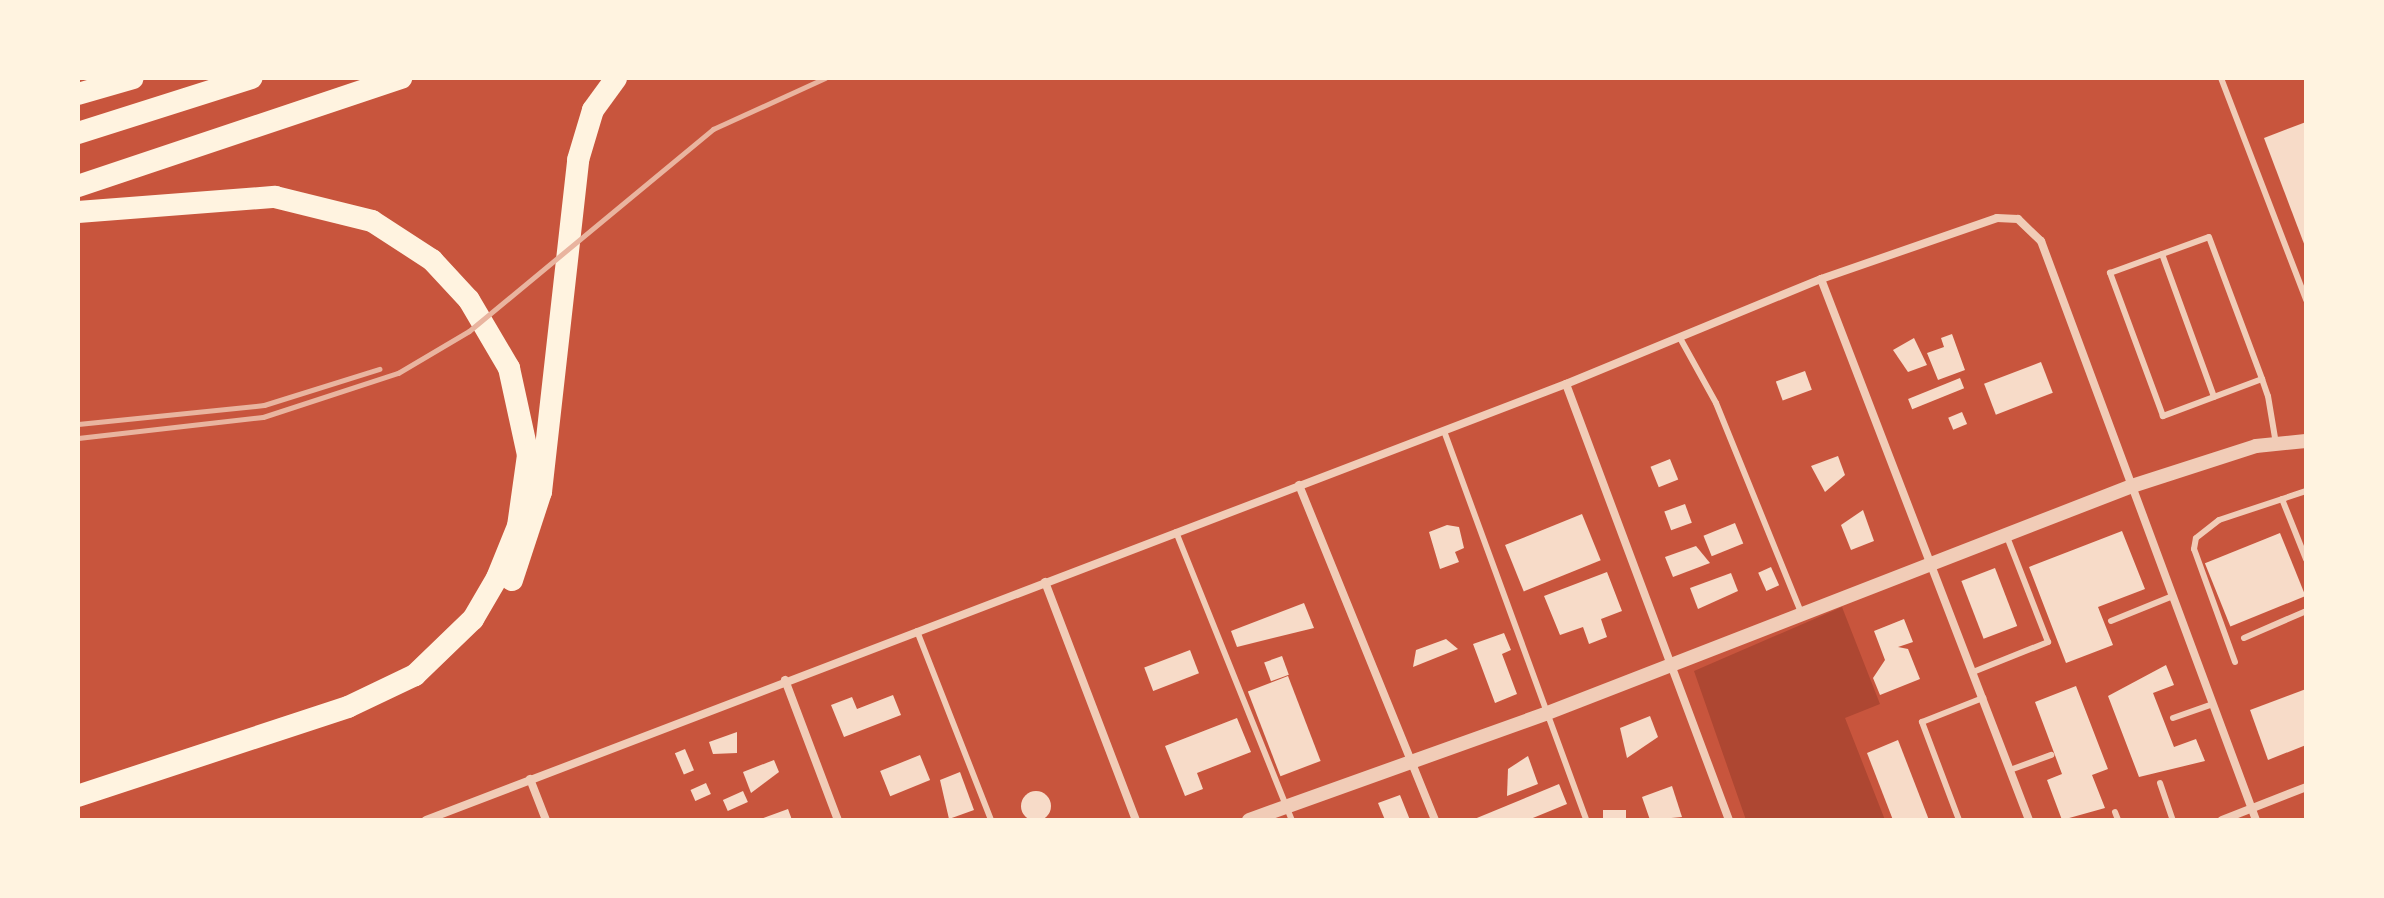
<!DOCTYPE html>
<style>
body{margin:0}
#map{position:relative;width:2384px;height:898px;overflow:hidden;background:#c8553d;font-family:Lato,sans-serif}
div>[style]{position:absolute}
.green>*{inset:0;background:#ae4732}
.building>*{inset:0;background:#f7dbc8;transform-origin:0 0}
.round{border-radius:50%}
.service>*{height:6px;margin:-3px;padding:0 3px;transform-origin:3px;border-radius:3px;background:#f1ccb7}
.minor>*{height:8px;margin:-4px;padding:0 4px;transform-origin:4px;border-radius:4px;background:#f1ccb7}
.tertiary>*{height:14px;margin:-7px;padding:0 7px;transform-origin:7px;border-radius:7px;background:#f1ccb7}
.motorway>*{height:22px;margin:-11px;padding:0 11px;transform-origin:11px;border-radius:11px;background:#fff3e0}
.rail>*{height:5px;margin:-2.5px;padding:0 2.5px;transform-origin:2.5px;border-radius:2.5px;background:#e9b49f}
span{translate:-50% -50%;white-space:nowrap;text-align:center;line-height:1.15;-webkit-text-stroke:6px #fff3e0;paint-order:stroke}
.frame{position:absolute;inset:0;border:80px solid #fff3e0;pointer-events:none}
</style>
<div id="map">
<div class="green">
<div style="clip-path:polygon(1842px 607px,1880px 704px,1845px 718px,1885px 820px,1746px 820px,1694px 671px)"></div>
</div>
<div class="building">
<div style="clip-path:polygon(2306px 122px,2306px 249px,2264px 138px)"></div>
<div style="clip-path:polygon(1952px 334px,1965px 370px,1938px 380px,1927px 353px,1944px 347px,1941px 338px)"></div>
<div style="clip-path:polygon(1914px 338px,1927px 365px,1908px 372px,1893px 350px)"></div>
<div style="left:2041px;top:362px;width:33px;height:61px;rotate:69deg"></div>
<div style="left:1805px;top:371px;width:20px;height:31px;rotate:70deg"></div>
<div style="left:1960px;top:378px;width:11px;height:56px;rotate:68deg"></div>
<div style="left:1962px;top:412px;width:13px;height:15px;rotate:67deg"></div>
<div style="clip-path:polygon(1838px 456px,1845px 475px,1825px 492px,1811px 466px)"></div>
<div style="left:1670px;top:459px;width:22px;height:21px;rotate:68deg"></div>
<div style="left:1685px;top:504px;width:20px;height:22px;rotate:70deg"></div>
<div style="clip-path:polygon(1863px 510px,1874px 541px,1851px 550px,1841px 525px)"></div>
<div style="left:1582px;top:514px;width:50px;height:83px;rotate:68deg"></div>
<div style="left:1735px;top:523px;width:22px;height:34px;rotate:68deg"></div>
<div style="clip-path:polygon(1447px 525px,1459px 527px,1464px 548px,1455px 552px,1459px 562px,1440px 569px,1429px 532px)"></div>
<div style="clip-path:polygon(2122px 531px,2145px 589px,2098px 607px,2113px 645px,2066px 663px,2029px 567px)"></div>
<div style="left:2280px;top:533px;width:68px;height:81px;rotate:68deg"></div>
<div style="clip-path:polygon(1696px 546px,1710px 563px,1673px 577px,1665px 557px)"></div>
<div style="left:1771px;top:567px;width:20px;height:14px;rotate:66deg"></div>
<div style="left:1995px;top:568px;width:62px;height:36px;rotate:69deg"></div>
<div style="clip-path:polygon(1607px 572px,1622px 611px,1601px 619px,1607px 637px,1589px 644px,1583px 627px,1560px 635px,1544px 596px)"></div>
<div style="clip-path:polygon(1731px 573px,1738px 591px,1698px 609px,1690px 588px)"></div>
<div style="clip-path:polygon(1304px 603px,1314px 628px,1237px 647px,1231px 631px)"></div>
<div style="clip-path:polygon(1904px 619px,1913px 642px,1898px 647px,1908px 649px,1920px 679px,1880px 695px,1873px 678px,1885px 660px,1874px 631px)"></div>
<div style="clip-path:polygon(1504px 633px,1511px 650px,1502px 654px,1517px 694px,1495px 703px,1473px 644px)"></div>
<div style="clip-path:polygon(1446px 639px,1458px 649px,1413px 667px,1416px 650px)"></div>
<div style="left:1190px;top:650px;width:25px;height:49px;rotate:69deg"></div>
<div style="left:1282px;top:656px;width:20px;height:19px;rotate:70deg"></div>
<div style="clip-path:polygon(2166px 665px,2174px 685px,2153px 693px,2174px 747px,2196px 739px,2205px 761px,2139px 777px,2108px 696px)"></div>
<div style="left:1288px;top:676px;width:91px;height:43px;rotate:69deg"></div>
<div style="clip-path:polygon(2076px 686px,2108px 769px,2092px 775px,2105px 808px,2062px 820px,2047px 780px,2062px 774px,2035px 702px)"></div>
<div style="clip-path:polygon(2306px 689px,2306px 745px,2268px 760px,2250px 710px)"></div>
<div style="clip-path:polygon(893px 695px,901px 715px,844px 737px,831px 705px,852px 697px,857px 709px)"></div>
<div style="clip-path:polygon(1650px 716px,1658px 737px,1627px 758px,1620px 728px)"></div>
<div style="clip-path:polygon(1237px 718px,1251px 752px,1197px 773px,1203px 789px,1185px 796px,1165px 746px)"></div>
<div style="clip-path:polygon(737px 732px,737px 753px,713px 754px,709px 742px)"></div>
<div style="clip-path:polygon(1898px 740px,1929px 820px,1893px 820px,1867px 753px)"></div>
<div style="left:685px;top:749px;width:23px;height:11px;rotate:67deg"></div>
<div style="left:920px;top:755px;width:27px;height:43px;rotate:68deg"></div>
<div style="clip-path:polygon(1528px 756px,1538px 784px,1507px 796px,1508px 769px)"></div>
<div style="clip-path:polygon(774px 760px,779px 772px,751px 793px,743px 772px)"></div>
<div style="clip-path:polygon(960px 772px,974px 810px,949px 819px,940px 780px)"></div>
<div style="left:706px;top:783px;width:12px;height:17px;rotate:66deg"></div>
<div style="clip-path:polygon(1559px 784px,1567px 804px,1528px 820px,1472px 820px)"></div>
<div style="clip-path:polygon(1672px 786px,1682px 817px,1650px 820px,1642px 797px)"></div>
<div style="left:743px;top:791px;width:12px;height:22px;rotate:66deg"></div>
<div class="round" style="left:1021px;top:791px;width:30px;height:30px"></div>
<div style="clip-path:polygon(1400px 795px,1410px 820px,1385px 820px,1378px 803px)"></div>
<div style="clip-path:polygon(788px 809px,792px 820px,758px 820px)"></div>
<div style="left:1603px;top:810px;width:23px;height:10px"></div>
</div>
<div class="service">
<div style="left:2221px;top:78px;width:238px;rotate:69deg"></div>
<div style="left:2162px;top:254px;width:152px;rotate:70deg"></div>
<div style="left:1680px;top:338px;width:74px;rotate:61deg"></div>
<div style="left:1716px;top:403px;width:226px;rotate:67.9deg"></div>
<div style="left:2262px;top:379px;width:106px;rotate:159.5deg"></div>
<div style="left:2163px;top:416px;width:153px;rotate:-110.3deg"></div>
<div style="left:2110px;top:273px;width:105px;rotate:-20deg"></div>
<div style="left:2209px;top:237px;width:152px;rotate:69.5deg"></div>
<div style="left:2262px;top:379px;width:18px;rotate:71deg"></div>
<div style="left:2268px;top:396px;width:49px;rotate:80.5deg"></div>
<div style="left:1444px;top:431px;width:414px;rotate:69.9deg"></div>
<div style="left:2282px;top:499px;width:65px;rotate:68.2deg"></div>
<div style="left:1176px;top:532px;width:310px;rotate:68.1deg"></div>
<div style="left:2111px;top:621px;width:67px;rotate:-22deg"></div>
<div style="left:917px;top:631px;width:203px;rotate:68.6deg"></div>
<div style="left:2244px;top:638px;width:68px;rotate:-23.5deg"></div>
<div style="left:2235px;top:662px;width:120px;rotate:-109.9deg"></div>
<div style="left:2194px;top:549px;width:11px;rotate:-80deg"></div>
<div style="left:2196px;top:538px;width:29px;rotate:-38deg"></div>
<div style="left:2219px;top:520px;width:92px;rotate:-18.4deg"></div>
<div style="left:1973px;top:672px;width:81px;rotate:-21.8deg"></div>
<div style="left:2048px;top:642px;width:116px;rotate:-111.3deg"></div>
<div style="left:2173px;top:718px;width:42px;rotate:-19.3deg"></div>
<div style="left:2010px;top:770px;width:44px;rotate:-20.1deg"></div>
<div style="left:2160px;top:783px;width:39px;rotate:71deg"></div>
<div style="left:2115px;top:812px;width:9px;rotate:69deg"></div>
<div style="left:1959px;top:820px;width:105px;rotate:-110.7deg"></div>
<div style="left:1922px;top:722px;width:66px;rotate:-21.5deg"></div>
</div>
<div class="minor">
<div style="left:1821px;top:279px;width:580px;rotate:68.97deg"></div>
<div style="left:1566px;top:384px;width:465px;rotate:69.5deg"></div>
<div style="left:1299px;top:485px;width:362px;rotate:67.9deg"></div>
<div style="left:1045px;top:582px;width:255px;rotate:69.1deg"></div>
<div style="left:785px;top:680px;width:150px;rotate:69.3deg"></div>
<div style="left:530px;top:779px;width:44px;rotate:68.7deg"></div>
<div style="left:426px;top:820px;width:1221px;rotate:-20.93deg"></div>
<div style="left:1566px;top:384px;width:276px;rotate:-22.4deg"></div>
<div style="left:1821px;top:279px;width:186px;rotate:-19.1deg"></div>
<div style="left:1997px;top:218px;width:21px;rotate:3deg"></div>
<div style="left:2018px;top:219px;width:32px;rotate:44deg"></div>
<div style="left:2041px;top:241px;width:618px;rotate:69.63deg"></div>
<div style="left:2222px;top:820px;width:90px;rotate:-21.4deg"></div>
</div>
<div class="tertiary">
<div style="left:1249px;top:820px;width:314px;rotate:-19.7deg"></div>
<div style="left:1545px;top:714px;width:630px;rotate:-21.23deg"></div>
<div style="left:2132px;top:486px;width:130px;rotate:-17.9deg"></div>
<div style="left:2256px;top:446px;width:50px;rotate:-5.7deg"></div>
</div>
<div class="motorway">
<div style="left:78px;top:94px;width:57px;rotate:-16.2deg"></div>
<div style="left:78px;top:133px;width:182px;rotate:-17.6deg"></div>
<div style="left:78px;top:186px;width:341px;rotate:-18.5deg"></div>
<div style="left:78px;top:212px;width:198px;rotate:-4.4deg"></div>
<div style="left:275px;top:197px;width:100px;rotate:13.9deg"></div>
<div style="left:372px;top:221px;width:72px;rotate:33deg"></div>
<div style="left:432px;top:260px;width:54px;rotate:47.2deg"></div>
<div style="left:469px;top:300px;width:79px;rotate:59.5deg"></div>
<div style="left:509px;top:368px;width:89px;rotate:77.7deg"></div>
<div style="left:528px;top:455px;width:72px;rotate:98deg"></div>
<div style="left:518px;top:526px;width:56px;rotate:112deg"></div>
<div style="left:497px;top:578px;width:48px;rotate:120.3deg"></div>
<div style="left:473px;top:619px;width:81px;rotate:136deg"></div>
<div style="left:415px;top:675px;width:74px;rotate:154.5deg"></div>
<div style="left:348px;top:707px;width:284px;rotate:161.8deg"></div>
<div style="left:512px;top:580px;width:93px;rotate:-71.8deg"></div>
<div style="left:541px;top:492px;width:334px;rotate:-83.6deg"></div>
<div style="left:578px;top:160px;width:52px;rotate:-73.3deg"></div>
<div style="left:593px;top:110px;width:39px;rotate:-54deg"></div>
</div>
<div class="rail">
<div style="left:78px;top:424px;width:187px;rotate:-5.8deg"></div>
<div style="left:264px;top:405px;width:121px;rotate:-17.4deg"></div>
<div style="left:78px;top:438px;width:186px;rotate:-6.5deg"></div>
<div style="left:263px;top:417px;width:142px;rotate:-18.1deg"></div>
<div style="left:398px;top:373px;width:82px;rotate:-30.6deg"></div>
<div style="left:469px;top:331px;width:317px;rotate:-39.6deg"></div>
<div style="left:713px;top:129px;width:123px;rotate:-24.5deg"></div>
</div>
<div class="frame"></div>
</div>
